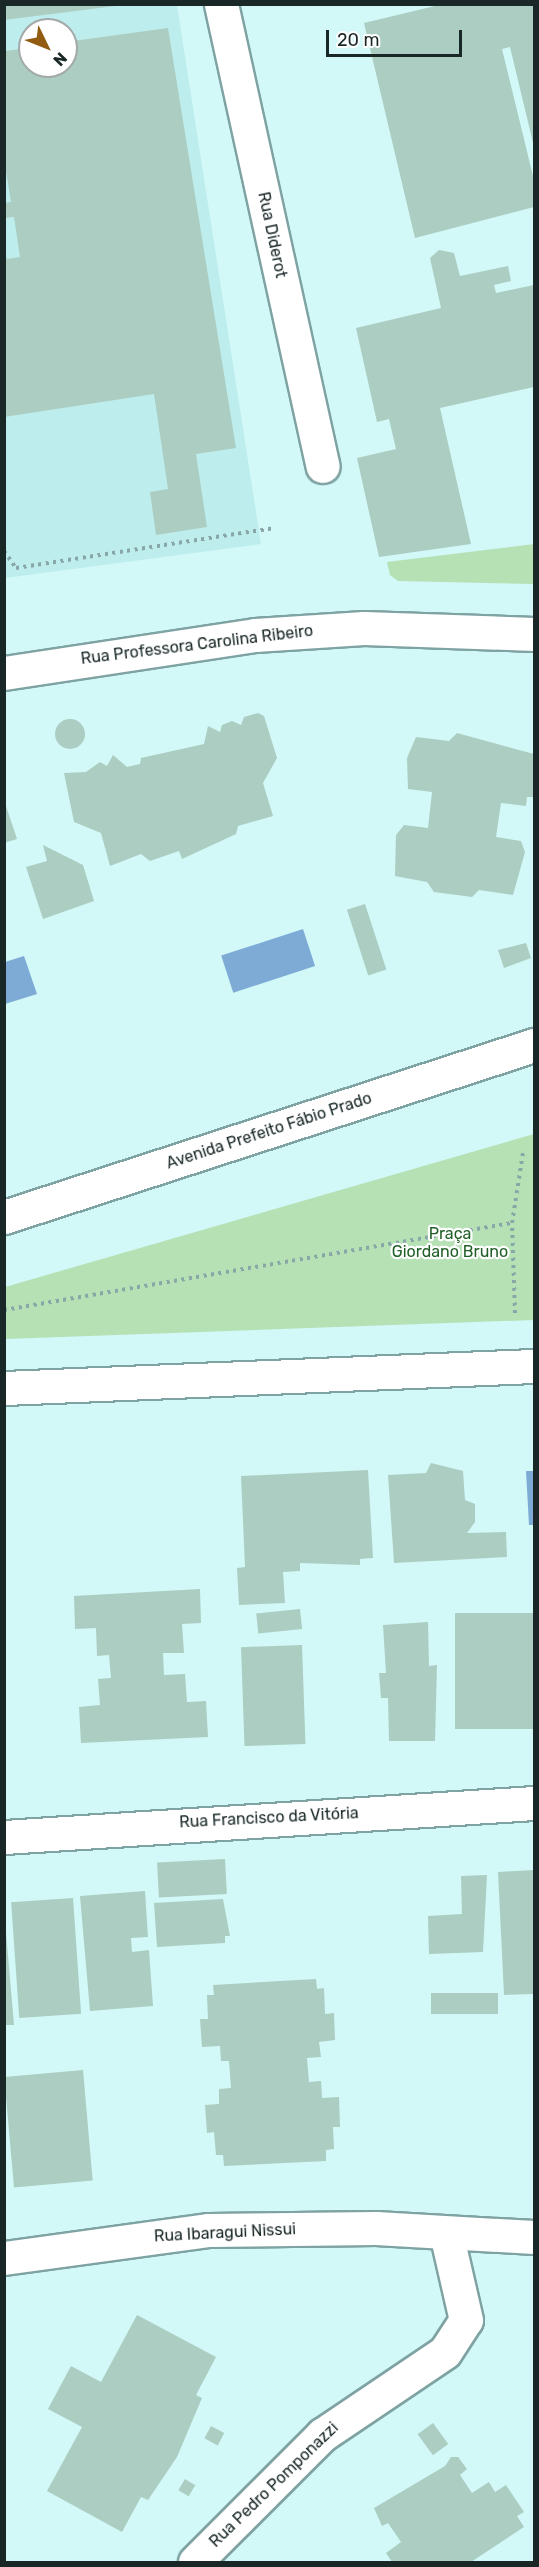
<!DOCTYPE html>
<meta charset="utf-8">
<style>
body{margin:0}
#map{position:relative;width:539px;height:2567px;overflow:hidden;background:#d2f8f8;font-family:Rubik,sans-serif}
div>[style]{position:absolute}
.built>*{inset:0;background:#beeded}
.green>*{inset:0;background:#b5e1b5}
.water>*{inset:0;background:#7dabd6;transform-origin:0 0}
.building>*{inset:0;background:#accdc1;transform-origin:0 0}
.round{border-radius:50%}
.path>*{height:4px;margin-top:-2px;transform-origin:0;background:repeating-linear-gradient(90deg,#8aa7a7 0 3px,transparent 0 7.5px)}
.roads{filter:drop-shadow(2px 0 #7fa2a2) drop-shadow(-2px 0 #7fa2a2) drop-shadow(0 2px #7fa2a2) drop-shadow(0 -2px #7fa2a2)}
.street>*{height:33px;margin:-16.5px;padding:0 16.5px;transform-origin:16.5px;border-radius:16.5px;background:#fff}
span{translate:-50% -50%;white-space:nowrap;text-align:center;line-height:1.15;-webkit-text-stroke:4.5px #fff;paint-order:stroke}
.street-label{font-size:16px;color:#192727}
.park-label{font-size:16px;color:#205f26}
.frame{position:absolute;inset:0;border:6px solid #192727;pointer-events:none}
.north{position:absolute;left:18px;top:18px;width:60px;height:60px;box-sizing:border-box;background:#fff;border:2px solid #a3a9a9;border-radius:50%;rotate:133deg;font-size:16px;font-weight:700;line-height:24px;text-align:center;color:#192727}
.north::after{content:'';display:block;margin:auto;width:21px;height:27px;background:#915c11;clip-path:polygon(50% 0,100% 100%,50% 72%,0 100%)}
.scale{position:absolute;left:326px;top:30px;width:136px;height:27px;box-sizing:border-box;border:3px solid #192727;border-top:0;padding-left:8px;font-size:18px;line-height:21px;white-space:nowrap;color:#192727;-webkit-text-stroke:4px #fff;paint-order:stroke}
</style>
<div id="map">
<div class="built">
<div style="clip-path:polygon(evenodd,4px 5px,177px 5px,261px 544px,5px 578px,4px 5px,30px 30px,66px 30px,66px 66px,30px 66px,30px 30px)"></div>
</div>
<div class="green">
<div style="clip-path:polygon(534px 544px,534px 584px,398px 581px,390px 575px,387px 562px)"></div>
<div style="clip-path:polygon(534px 1134px,534px 1320px,5px 1339px,5px 1287px)"></div>
</div>
<div class="water">
<div style="left:303px;top:929px;width:39px;height:86px;rotate:72deg"></div>
<div style="clip-path:polygon(24px 956px,37px 994px,5px 1004px,5px 962px)"></div>
<div style="clip-path:polygon(526px 1471px,534px 1471px,534px 1525px,529px 1525px)"></div>
</div>
<div class="building">
<div style="clip-path:polygon(4px 4px,115px 4px,115px 6px,4px 20px)"></div>
<div style="clip-path:polygon(443px 4px,534px 4px,534px 147px,510px 47px,502px 49px,534px 180px,534px 207px,415px 238px,364px 23px)"></div>
<div style="clip-path:polygon(168px 28px,236px 448px,196px 454px,207px 527px,156px 535px,150px 492px,168px 489px,154px 394px,4px 417px,4px 251px,7px 259px,20px 257px,14px 217px,4px 218px,4px 203px,11px 202px,4px 159px,4px 51px,30px 48px,30px 66px,66px 66px,66px 42px)"></div>
<div style="clip-path:polygon(439px 250px,454px 253px,460px 276px,508px 266px,511px 281px,494px 285px,496px 293px,534px 285px,534px 387px,440px 408px,471px 544px,379px 557px,357px 458px,396px 449px,389px 419px,377px 422px,356px 328px,441px 308px,430px 258px)"></div>
<div style="clip-path:polygon(258px 713px,264px 716px,277px 758px,263px 783px,273px 816px,238px 826px,236px 834px,182px 859px,179px 851px,150px 861px,141px 854px,110px 866px,101px 833px,74px 822px,64px 773px,86px 772px,100px 762px,107px 766px,113px 755px,127px 767px,140px 764px,141px 758px,204px 744px,208px 726px,220px 732px,222px 725px,232px 721px,241px 725px,244px 717px)"></div>
<div class="round" style="left:55px;top:719px;width:30px;height:30px"></div>
<div style="clip-path:polygon(457px 733px,534px 754px,533px 797px,527px 797px,526px 806px,501px 803px,496px 837px,521px 841px,525px 852px,513px 895px,479px 890px,472px 897px,434px 892px,427px 882px,395px 876px,396px 835px,404px 825px,428px 828px,432px 792px,408px 789px,407px 758px,416px 737px,449px 741px)"></div>
<div style="clip-path:polygon(4px 800px,17px 839px,4px 843px)"></div>
<div style="clip-path:polygon(43px 845px,83px 865px,94px 901px,43px 919px,26px 867px,47px 861px)"></div>
<div style="left:365px;top:904px;width:69px;height:19px;rotate:72deg"></div>
<div style="clip-path:polygon(526px 943px,531px 958px,504px 968px,498px 950px)"></div>
<div style="clip-path:polygon(431px 1463px,463px 1471px,465px 1500px,475px 1504px,475px 1522px,467px 1533px,506px 1532px,507px 1557px,394px 1563px,388px 1475px,426px 1473px)"></div>
<div style="clip-path:polygon(368px 1470px,373px 1558px,360px 1559px,360px 1565px,300px 1563px,300px 1571px,283px 1572px,285px 1603px,239px 1605px,237px 1568px,245px 1567px,241px 1476px)"></div>
<div style="clip-path:polygon(200px 1589px,201px 1623px,182px 1624px,184px 1653px,163px 1653px,164px 1675px,185px 1674px,187px 1702px,206px 1701px,208px 1737px,81px 1743px,79px 1707px,100px 1705px,98px 1679px,111px 1678px,109px 1655px,97px 1656px,96px 1628px,75px 1629px,74px 1596px)"></div>
<div style="left:300px;top:1609px;width:20px;height:44px;rotate:84deg"></div>
<div style="left:534px;top:1613px;width:116px;height:79px;rotate:90deg"></div>
<div style="clip-path:polygon(428px 1622px,429px 1666px,437px 1665px,435px 1741px,389px 1741px,388px 1698px,381px 1698px,379px 1673px,386px 1673px,383px 1625px)"></div>
<div style="left:302px;top:1645px;width:99px;height:61px;rotate:88deg"></div>
<div style="left:225px;top:1859px;width:35px;height:68px;rotate:87deg"></div>
<div style="clip-path:polygon(534px 1870px,534px 1994px,504px 1995px,498px 1872px)"></div>
<div style="clip-path:polygon(487px 1875px,483px 1952px,429px 1954px,428px 1916px,462px 1914px,461px 1876px)"></div>
<div style="clip-path:polygon(145px 1891px,148px 1937px,131px 1938px,132px 1952px,149px 1950px,153px 2006px,90px 2011px,80px 1896px)"></div>
<div style="left:73px;top:1898px;width:116px;height:62px;rotate:86deg"></div>
<div style="clip-path:polygon(223px 1899px,230px 1936px,225px 1936px,225px 1943px,157px 1947px,154px 1903px)"></div>
<div style="clip-path:polygon(4px 1910px,14px 2025px,4px 2025px)"></div>
<div style="clip-path:polygon(316px 1979px,317px 1989px,324px 1988px,325px 2014px,334px 2013px,335px 2040px,319px 2042px,321px 2057px,307px 2058px,309px 2082px,321px 2081px,322px 2098px,339px 2097px,340px 2127px,333px 2127px,334px 2149px,326px 2150px,326px 2161px,224px 2166px,223px 2155px,216px 2155px,214px 2132px,207px 2133px,205px 2105px,219px 2104px,219px 2089px,231px 2088px,229px 2061px,221px 2061px,220px 2046px,202px 2047px,200px 2019px,208px 2019px,207px 1995px,214px 1995px,213px 1985px)"></div>
<div style="left:498px;top:1993px;width:21px;height:67px;rotate:90deg"></div>
<div style="left:83px;top:2070px;width:111px;height:79px;rotate:85deg"></div>
<div style="clip-path:polygon(137px 2315px,216px 2357px,196px 2395px,202px 2398px,177px 2457px,148px 2500px,141px 2497px,122px 2532px,47px 2491px,82px 2427px,48px 2409px,71px 2366px,101px 2382px)"></div>
<div style="left:433px;top:2423px;width:26px;height:19px;rotate:54deg"></div>
<div style="left:211px;top:2426px;width:15px;height:14px;rotate:28deg"></div>
<div style="clip-path:polygon(451px 2457px,458px 2457px,467px 2469px,460px 2475px,472px 2493px,489px 2482px,495px 2492px,506px 2485px,524px 2512px,517px 2516px,524px 2527px,471px 2562px,392px 2562px,386px 2553px,401px 2542px,388px 2523px,382px 2526px,374px 2508px,445px 2466px)"></div>
<div style="left:185px;top:2479px;width:12px;height:13px;rotate:31deg"></div>
</div>
<div class="path">
<div style="left:4px;top:551px;width:21px;rotate:55deg"></div>
<div style="left:16px;top:568px;width:262px;rotate:-8.8deg"></div>
<div style="left:4px;top:1310px;width:515px;rotate:-9.72deg"></div>
<div style="left:515px;top:1313px;width:90px;rotate:-91.9deg"></div>
<div style="left:512px;top:1223px;width:71px;rotate:-81.1deg"></div>
</div>
<div class="roads">
<div class="street">
<div style="left:221px;top:4px;width:473px;rotate:77.6deg"></div>
<div style="left:4px;top:673px;width:254px;rotate:-8.6deg"></div>
<div style="left:255px;top:635px;width:109px;rotate:-3.7deg"></div>
<div style="left:364px;top:628px;width:170px;rotate:2deg"></div>
<div style="left:4px;top:1217px;width:557px;rotate:-17.98deg"></div>
<div style="left:4px;top:1388px;width:530px;rotate:-2.38deg"></div>
<div style="left:4px;top:1837px;width:531px;rotate:-3.67deg"></div>
<div style="left:4px;top:2258px;width:207px;rotate:-7.8deg"></div>
<div style="left:209px;top:2230px;width:167px;rotate:-0.7deg"></div>
<div style="left:376px;top:2228px;width:158px;rotate:3.3deg"></div>
<div style="left:195px;top:2562px;width:180px;rotate:-45deg"></div>
<div style="left:322px;top:2435px;width:148px;rotate:-34deg"></div>
<div style="left:445px;top:2352px;width:38px;rotate:-57deg"></div>
<div style="left:466px;top:2320px;width:89px;rotate:-102.9deg"></div>
</div>
</div>
<div class="street-label">
<span style="left:272px;top:235px;rotate:78deg">Rua Diderot</span>
<span style="left:197px;top:645px;rotate:-7deg">Rua Professora Carolina Ribeiro</span>
<span style="left:269px;top:1131px;rotate:-18deg">Avenida Prefeito Fábio Prado</span>
<span style="left:269px;top:1818px;rotate:-3deg">Rua Francisco da Vitória</span>
<span style="left:225px;top:2233px;rotate:-3deg">Rua Ibaragui Nissui</span>
<span style="left:274px;top:2485px;rotate:-44deg">Rua Pedro Pomponazzi</span>
</div>
<div class="park-label">
<span style="left:450px;top:1243px">Praça<br>Giordano Bruno</span>
</div>
<div class="frame"></div>
<div class="north">N</div>
<div class="scale">20 m</div>
</div>
